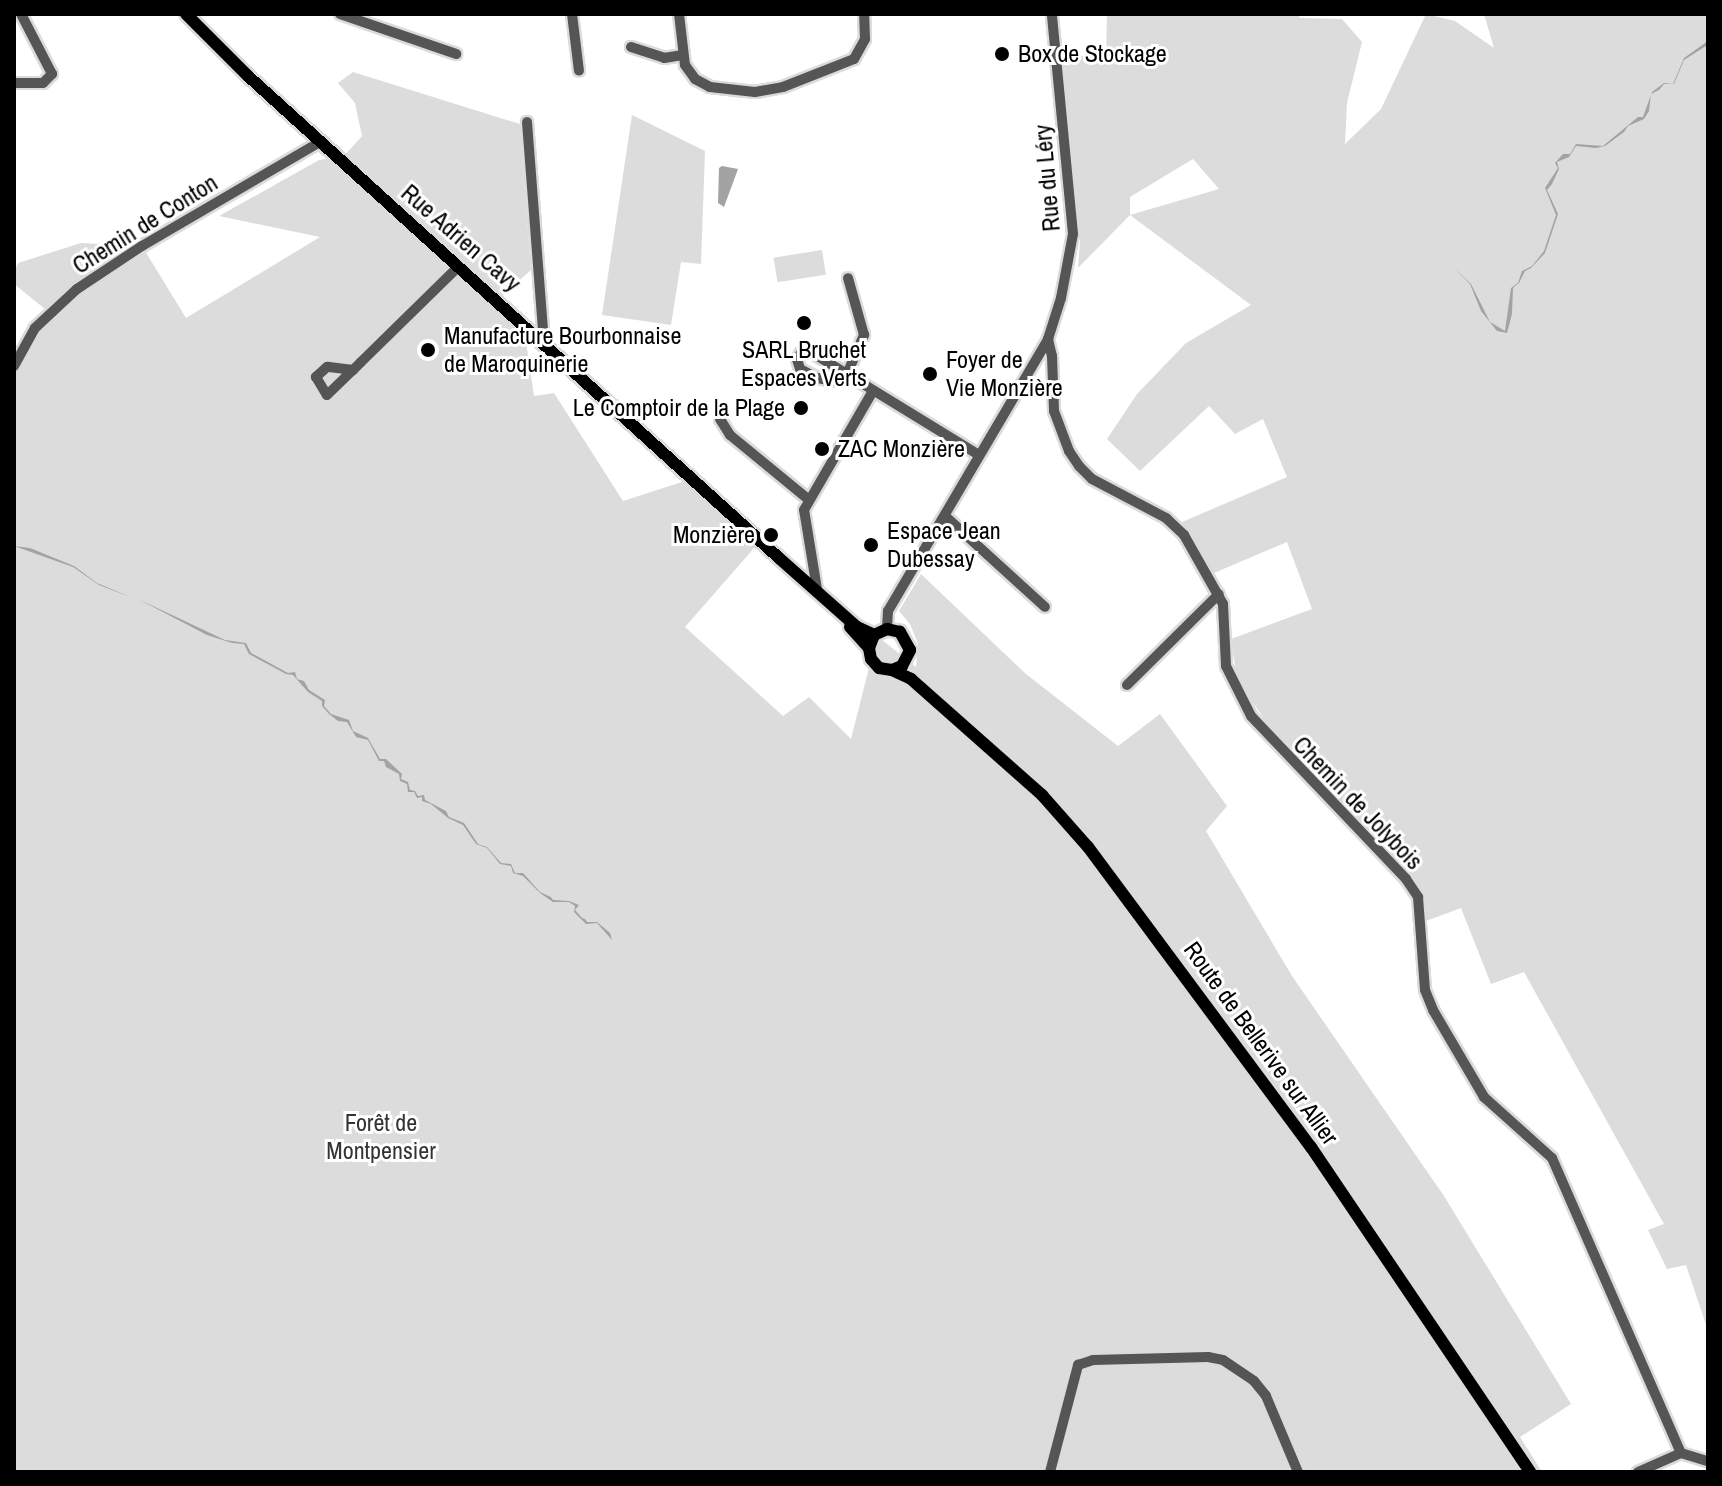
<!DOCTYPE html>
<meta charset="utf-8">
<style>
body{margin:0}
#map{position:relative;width:1722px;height:1486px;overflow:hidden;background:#fff;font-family:"Archivo Narrow",sans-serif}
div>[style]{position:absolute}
.green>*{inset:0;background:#dcdcdc;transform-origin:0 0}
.water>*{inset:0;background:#a3a3a3}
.roads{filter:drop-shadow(2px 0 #dbdbdb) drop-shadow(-2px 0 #dbdbdb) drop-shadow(0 2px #dbdbdb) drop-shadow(0 -2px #dbdbdb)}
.minor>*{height:10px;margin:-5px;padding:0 5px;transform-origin:5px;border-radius:5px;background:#555}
.major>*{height:12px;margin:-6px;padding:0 6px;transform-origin:6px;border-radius:6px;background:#000}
.dots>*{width:22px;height:22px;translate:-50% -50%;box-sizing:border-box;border:4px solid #fff;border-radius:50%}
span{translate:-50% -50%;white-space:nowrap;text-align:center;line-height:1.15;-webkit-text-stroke:6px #fff;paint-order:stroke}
.poi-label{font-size:24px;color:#000}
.left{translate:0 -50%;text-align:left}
.right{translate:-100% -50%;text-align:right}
.street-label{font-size:24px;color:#000}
.park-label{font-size:24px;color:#333}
.frame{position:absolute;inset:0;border:16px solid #000;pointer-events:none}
</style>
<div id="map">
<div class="green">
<div style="clip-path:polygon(evenodd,1107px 14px,1298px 14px,1300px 18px,1342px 19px,1362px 42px,1347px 103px,1345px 144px,1381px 109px,1426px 14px,1455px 21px,1494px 48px,1484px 14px,1708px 14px,1708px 1331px,1686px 1265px,1667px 1269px,1648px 1230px,1664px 1224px,1524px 972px,1491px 984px,1461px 908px,1426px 921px,1424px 896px,1410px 875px,1284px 747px,1237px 680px,1231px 639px,1312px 609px,1287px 542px,1214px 573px,1182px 522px,1287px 477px,1263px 419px,1235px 434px,1209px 406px,1140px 471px,1107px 439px,1137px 394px,1186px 343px,1251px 305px,1130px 215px,1078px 268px,1080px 242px,1063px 55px,1106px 57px,1107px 14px,1193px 159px,1219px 189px,1130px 215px,1130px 197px,1193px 159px)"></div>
<div style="clip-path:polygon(353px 72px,520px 124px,531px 270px,502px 296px,522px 314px,534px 396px,554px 393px,623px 501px,685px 481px,755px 547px,685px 627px,783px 716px,809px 697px,851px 739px,877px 636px,916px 667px,918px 644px,910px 624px,899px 611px,921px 574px,1026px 674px,1118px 746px,1160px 714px,1227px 806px,1206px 831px,1292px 976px,1444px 1196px,1571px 1404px,1520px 1437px,1542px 1472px,14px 1472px,14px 357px,21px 339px,45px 309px,14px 284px,14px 271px,18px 263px,81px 243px,142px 246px,186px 318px,320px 237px,219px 216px,319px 160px,344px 156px,362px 136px,355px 103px,338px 83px)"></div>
<div style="clip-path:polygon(632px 115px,705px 151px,701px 264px,681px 262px,671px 325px,602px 315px)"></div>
<div style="left:822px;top:250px;width:25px;height:49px;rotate:81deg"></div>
</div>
<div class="water">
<div style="clip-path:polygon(1708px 41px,1706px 46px,1684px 60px,1674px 84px,1664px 84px,1659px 90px,1651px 94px,1649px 111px,1644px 119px,1628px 126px,1624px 132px,1605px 146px,1596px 148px,1576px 146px,1569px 157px,1557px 162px,1559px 169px,1552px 184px,1547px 190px,1558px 214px,1545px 253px,1531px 268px,1525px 271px,1519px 283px,1513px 288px,1512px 314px,1507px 333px,1497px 331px,1481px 311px,1470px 284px,1453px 267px,1471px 284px,1490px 322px,1505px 331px,1511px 288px,1518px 283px,1522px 271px,1532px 266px,1544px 251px,1556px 215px,1545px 188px,1558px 168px,1555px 163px,1563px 154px,1570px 154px,1576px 144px,1603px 146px,1638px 117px,1643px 117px,1652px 92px,1664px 83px,1673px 84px,1684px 58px)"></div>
<div style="clip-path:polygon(722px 166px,738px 169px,724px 207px,718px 203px,719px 168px)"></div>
<div style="clip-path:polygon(14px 546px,30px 548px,74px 566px,97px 583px,133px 598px,99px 585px,73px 567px)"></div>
<div style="clip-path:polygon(138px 599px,225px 640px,246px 643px,251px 653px,288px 673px,295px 672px,297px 679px,304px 681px,309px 690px,325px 700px,324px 706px,331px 714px,349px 720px,353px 731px,368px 738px,380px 759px,386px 759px,402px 774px,401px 779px,408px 782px,410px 790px,415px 791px,418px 796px,424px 795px,425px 800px,446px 811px,449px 817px,464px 823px,478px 844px,487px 847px,501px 863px,511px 864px,515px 873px,523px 873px,540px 892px,551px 897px,553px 900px,569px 901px,579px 905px,575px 910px,582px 918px,585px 919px,587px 922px,597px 922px,610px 933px,612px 940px,597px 923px,586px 924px,574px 912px,575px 906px,569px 902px,553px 902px,540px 893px,523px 876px,513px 873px,511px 866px,500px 864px,487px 848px,476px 844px,463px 825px,448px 818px,431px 804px,422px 801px,422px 797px,417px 798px,414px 792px,408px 792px,407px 784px,400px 781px,399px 774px,386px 767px,384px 761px,379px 761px,368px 740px,356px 737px,347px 722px,338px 721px,329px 714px,322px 706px,322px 701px,308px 692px,293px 675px,286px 674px,249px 654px,244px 644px,232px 643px,207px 635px)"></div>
</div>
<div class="roads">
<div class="minor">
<div style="left:340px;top:14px;width:123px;rotate:19deg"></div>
<div style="left:572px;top:14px;width:57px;rotate:83deg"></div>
<div style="left:679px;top:14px;width:51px;rotate:83.3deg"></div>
<div style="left:685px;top:65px;width:17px;rotate:54deg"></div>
<div style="left:695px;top:79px;width:17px;rotate:28deg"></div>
<div style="left:710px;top:87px;width:45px;rotate:6.3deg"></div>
<div style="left:755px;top:92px;width:28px;rotate:-10deg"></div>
<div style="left:783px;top:87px;width:76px;rotate:-21.5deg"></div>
<div style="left:854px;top:59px;width:23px;rotate:-61deg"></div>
<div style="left:865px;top:39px;width:25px;rotate:-92deg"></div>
<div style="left:631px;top:47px;width:35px;rotate:18deg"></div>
<div style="left:664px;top:58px;width:19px;rotate:-9deg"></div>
<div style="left:14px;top:83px;width:29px"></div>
<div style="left:43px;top:83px;width:13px;rotate:-45deg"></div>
<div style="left:52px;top:74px;width:68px;rotate:-117.3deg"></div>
<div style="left:527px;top:122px;width:220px;rotate:85.6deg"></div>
<div style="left:1048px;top:339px;width:17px;rotate:77deg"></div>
<div style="left:1052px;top:356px;width:55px;rotate:87.9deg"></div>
<div style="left:1054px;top:411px;width:43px;rotate:69.4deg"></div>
<div style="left:1069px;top:451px;width:18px;rotate:56deg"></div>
<div style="left:1079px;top:466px;width:18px;rotate:45deg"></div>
<div style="left:1092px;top:479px;width:84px;rotate:27.8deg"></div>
<div style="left:1166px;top:518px;width:25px;rotate:43deg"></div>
<div style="left:1184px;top:535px;width:79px;rotate:60.5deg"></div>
<div style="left:1223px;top:604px;width:62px;rotate:87.2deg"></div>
<div style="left:1226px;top:666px;width:56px;rotate:63.4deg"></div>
<div style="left:1251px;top:716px;width:225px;rotate:46.4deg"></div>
<div style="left:1406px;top:879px;width:22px;rotate:56deg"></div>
<div style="left:1418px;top:897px;width:93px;rotate:85.7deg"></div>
<div style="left:1425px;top:990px;width:22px;rotate:68deg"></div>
<div style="left:1433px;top:1010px;width:101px;rotate:59.6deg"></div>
<div style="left:1484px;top:1097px;width:91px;rotate:41.9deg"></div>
<div style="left:1552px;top:1158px;width:322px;rotate:66.4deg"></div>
<div style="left:14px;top:366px;width:43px;rotate:-61.1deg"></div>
<div style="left:35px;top:328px;width:57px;rotate:-42.9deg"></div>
<div style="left:77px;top:289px;width:78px;rotate:-33.5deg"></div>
<div style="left:142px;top:246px;width:206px;rotate:-30.3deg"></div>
<div style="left:353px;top:370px;width:26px;rotate:-173deg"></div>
<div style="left:327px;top:367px;width:15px;rotate:138deg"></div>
<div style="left:316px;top:377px;width:21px;rotate:59deg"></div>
<div style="left:327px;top:395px;width:36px;rotate:-44deg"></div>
<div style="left:353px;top:370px;width:11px;rotate:-45deg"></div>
<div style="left:361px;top:362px;width:137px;rotate:-44.4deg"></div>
<div style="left:847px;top:374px;width:15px;rotate:152deg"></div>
<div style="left:834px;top:381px;width:17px;rotate:-170deg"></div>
<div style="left:817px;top:378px;width:19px;rotate:-152deg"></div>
<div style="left:800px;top:369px;width:10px;rotate:-107deg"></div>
<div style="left:797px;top:359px;width:7px;rotate:-56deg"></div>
<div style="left:801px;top:353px;width:10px;rotate:-6deg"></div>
<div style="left:811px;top:352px;width:197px;rotate:31.5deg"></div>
<div style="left:847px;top:374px;width:43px;rotate:-66.4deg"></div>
<div style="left:864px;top:335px;width:59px;rotate:-105.7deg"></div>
<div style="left:720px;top:419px;width:19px;rotate:58deg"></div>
<div style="left:730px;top:435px;width:101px;rotate:39.4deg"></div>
<div style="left:945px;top:516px;width:135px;rotate:42.3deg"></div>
<div style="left:817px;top:589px;width:80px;rotate:-99.3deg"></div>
<div style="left:804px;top:510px;width:138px;rotate:-59.9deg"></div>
<div style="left:887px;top:629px;width:18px;rotate:-87deg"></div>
<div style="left:888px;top:611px;width:316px;rotate:-59.5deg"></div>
<div style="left:1048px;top:339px;width:43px;rotate:-72.4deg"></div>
<div style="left:1061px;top:298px;width:65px;rotate:-79.4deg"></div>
<div style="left:1073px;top:234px;width:221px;rotate:-95.5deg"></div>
<div style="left:1127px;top:685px;width:129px;rotate:-44.7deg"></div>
<div style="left:1050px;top:1472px;width:111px;rotate:-75.3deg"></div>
<div style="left:1078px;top:1365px;width:16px;rotate:-18deg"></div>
<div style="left:1093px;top:1360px;width:115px;rotate:-1.5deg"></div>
<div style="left:1208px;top:1357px;width:15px;rotate:11deg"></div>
<div style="left:1223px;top:1360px;width:37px;rotate:34deg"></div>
<div style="left:1254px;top:1381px;width:19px;rotate:51deg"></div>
<div style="left:1266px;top:1396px;width:82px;rotate:67.2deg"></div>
<div style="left:1638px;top:1472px;width:47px;rotate:-23.8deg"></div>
<div style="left:1681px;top:1453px;width:28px;rotate:17deg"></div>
</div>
<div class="major">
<div style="left:186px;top:14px;width:88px;rotate:45deg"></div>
<div style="left:248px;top:76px;width:717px;rotate:42.23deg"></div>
<div style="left:779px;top:558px;width:104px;rotate:41.5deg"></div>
<div style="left:857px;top:627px;width:19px;rotate:25deg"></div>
<div style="left:850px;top:627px;width:28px;rotate:48deg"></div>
<div style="left:869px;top:648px;width:11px;rotate:80deg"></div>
<div style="left:871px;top:659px;width:12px;rotate:48deg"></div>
<div style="left:879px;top:668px;width:13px;rotate:9deg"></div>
<div style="left:892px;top:670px;width:11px;rotate:-22deg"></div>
<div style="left:902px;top:666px;width:18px;rotate:-63deg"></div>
<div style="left:910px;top:650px;width:21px;rotate:-119deg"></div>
<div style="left:900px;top:632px;width:13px;rotate:-167deg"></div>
<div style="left:887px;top:629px;width:14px;rotate:155deg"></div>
<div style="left:874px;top:635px;width:14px;rotate:111deg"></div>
<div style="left:892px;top:670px;width:21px;rotate:25deg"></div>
<div style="left:911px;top:679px;width:175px;rotate:41.5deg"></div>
<div style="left:1042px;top:795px;width:69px;rotate:48.5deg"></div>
<div style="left:1088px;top:847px;width:374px;rotate:53.4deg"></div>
<div style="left:1311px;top:1147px;width:392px;rotate:56deg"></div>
</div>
</div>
<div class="dots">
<div style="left:1002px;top:54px;background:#000"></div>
<div style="left:804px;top:323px;background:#000"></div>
<div style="left:428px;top:350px;background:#000"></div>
<div style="left:930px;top:374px;background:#000"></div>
<div style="left:801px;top:408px;background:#000"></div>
<div style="left:822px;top:449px;background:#000"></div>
<div style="left:771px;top:535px;background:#000"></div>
<div style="left:871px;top:545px;background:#000"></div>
</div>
<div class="poi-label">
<span class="left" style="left:1018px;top:54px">Box de Stockage</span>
<span class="left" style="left:444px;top:350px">Manufacture Bourbonnaise<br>de Maroquinerie</span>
<span style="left:804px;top:364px">SARL Bruchet<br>Espaces Verts</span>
<span class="left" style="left:946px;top:374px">Foyer de<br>Vie Monzière</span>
<span class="right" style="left:785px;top:408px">Le Comptoir de la Plage</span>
<span class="left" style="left:838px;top:449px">ZAC Monzière</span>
<span class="left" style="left:887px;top:545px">Espace Jean<br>Dubessay</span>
<span class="right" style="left:755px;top:535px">Monzière</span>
</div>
<div class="street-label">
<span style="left:1047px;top:178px;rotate:-95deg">Rue du Léry</span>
<span style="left:145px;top:224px;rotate:-32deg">Chemin de Conton</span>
<span style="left:461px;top:238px;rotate:41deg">Rue Adrien Cavy</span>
<span style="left:1358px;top:803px;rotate:46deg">Chemin de Jolybois</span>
<span style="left:1261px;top:1043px;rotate:54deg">Route de Bellerive sur Allier</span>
</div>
<div class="park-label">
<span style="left:381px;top:1137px">Forêt de<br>Montpensier</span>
</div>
<div class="frame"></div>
</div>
